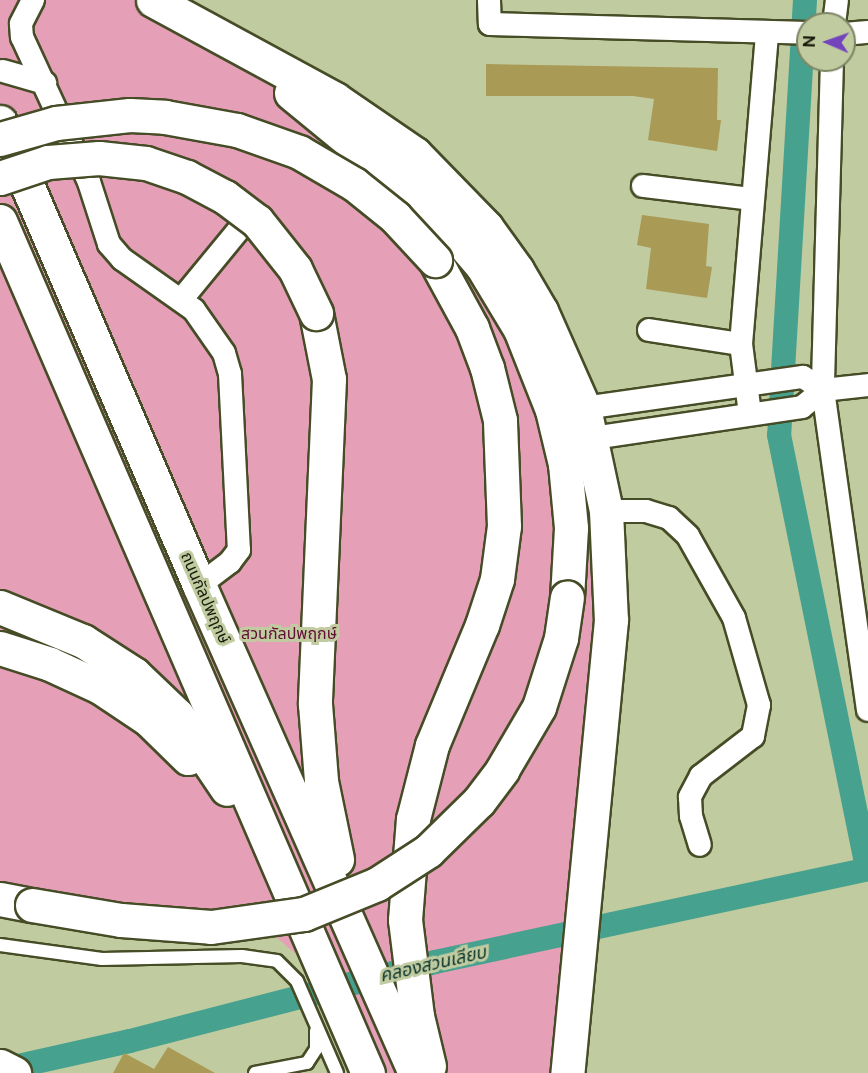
<!DOCTYPE html>
<meta charset="utf-8">
<style>
body{margin:0}
#map{position:relative;width:868px;height:1073px;overflow:hidden;background:#c1cba0;font-family:"Public Sans","Noto Sans Thai",sans-serif}
div>[style]{position:absolute}
.green>*{inset:0;background:#e59fb6}
.canal>*{height:24px;margin:-12px;padding:0 12px;transform-origin:12px;border-radius:12px;background:#46a18e}
.building>*{inset:0;background:#a99a55}
.roads{filter:drop-shadow(2px 0 #454c26) drop-shadow(-2px 0 #454c26) drop-shadow(0 2px #454c26) drop-shadow(0 -2px #454c26)}
.lane>*{height:12px;margin:-6px;padding:0 6px;transform-origin:6px;border-radius:6px;background:#fff}
.street>*{height:22px;margin:-11px;padding:0 11px;transform-origin:11px;border-radius:11px;background:#fff}
.primary>*{height:33px;margin:-16.5px;padding:0 16.5px;transform-origin:16.5px;border-radius:16.5px;background:#fff}
.bridges{filter:drop-shadow(2px 0 #454c26) drop-shadow(-2px 0 #454c26) drop-shadow(0 2px #454c26) drop-shadow(0 -2px #454c26)}
.primary-bridge>*{height:33px;margin:-16.5px;padding:0 16.5px;transform-origin:16.5px;border-radius:16.5px;background:#fff}
span{translate:-50% -50%;white-space:nowrap;text-align:center;line-height:1.15;-webkit-text-stroke:6px #c1cba0;paint-order:stroke}
.street-label{font-size:16px;color:#181b0b}
.park-label{font-size:16px;color:#620d36}
.water-label{font-size:18px;color:#08332b;font-style:italic}
.north{position:absolute;left:796px;top:12px;width:60px;height:60px;box-sizing:border-box;background:#c1cba0;border:2px solid #7d8564;border-radius:50%;rotate:272deg;font-size:16px;font-weight:700;line-height:24px;text-align:center;color:#181b0b}
.north::after{content:'';display:block;margin:auto;width:21px;height:27px;background:#7344bc;clip-path:polygon(50% 0,100% 100%,50% 72%,0 100%)}
</style>
<div id="map">
<div class="green">
<div style="clip-path:polygon(0 0,178px 0,469px 249px,557px 462px,569px 559px,610px 546px,574px 1073px,385px 1073px,355px 1005px,260px 923px,0 899px)"></div>
</div>
<div class="canal">
<div style="left:805px;top:0;width:436px;rotate:93.4deg"></div>
<div style="left:779px;top:435px;width:443px;rotate:78.5deg"></div>
<div style="left:0;top:1070px;width:133px;rotate:-12.6deg"></div>
<div style="left:130px;top:1041px;width:315px;rotate:-14.5deg"></div>
<div style="left:435px;top:962px;width:443px;rotate:-12.1deg"></div>
</div>
<div class="building">
<div style="clip-path:polygon(486px 64px,718px 68px,717px 120px,721px 120px,717px 151px,648px 140px,654px 99px,633px 96px,486px 96px)"></div>
<div style="clip-path:polygon(642px 215px,709px 224px,706px 266px,712px 267px,707px 298px,646px 289px,651px 248px,637px 245px)"></div>
<div style="clip-path:polygon(168px 1047px,215px 1073px,113px 1073px,124px 1053px,154px 1069px)"></div>
</div>
<div class="roads">
<div class="lane">
<div style="left:0;top:945px;width:103px;rotate:7.8deg"></div>
<div style="left:102px;top:959px;width:140px;rotate:-1.2deg"></div>
<div style="left:242px;top:956px;width:35px;rotate:8deg"></div>
<div style="left:277px;top:961px;width:28px;rotate:45deg"></div>
<div style="left:297px;top:981px;width:100px;rotate:66.5deg"></div>
<div style="left:255px;top:1073px;width:53px;rotate:-10.9deg"></div>
<div style="left:307px;top:1063px;width:17px;rotate:-57deg"></div>
<div style="left:316px;top:1049px;width:18px;rotate:-90deg"></div>
</div>
<div class="street">
<div style="left:33px;top:0;width:27px;rotate:117deg"></div>
<div style="left:21px;top:24px;width:13px;rotate:86deg"></div>
<div style="left:22px;top:37px;width:160px;rotate:65.2deg"></div>
<div style="left:89px;top:182px;width:65px;rotate:72.1deg"></div>
<div style="left:109px;top:244px;width:20px;rotate:49deg"></div>
<div style="left:122px;top:259px;width:88px;rotate:35.3deg"></div>
<div style="left:194px;top:310px;width:52px;rotate:55.1deg"></div>
<div style="left:224px;top:353px;width:22px;rotate:74deg"></div>
<div style="left:230px;top:374px;width:176px;rotate:87.1deg"></div>
<div style="left:239px;top:550px;width:15px;rotate:127deg"></div>
<div style="left:230px;top:562px;width:39px;rotate:143deg"></div>
<div style="left:489px;top:0;width:24px;rotate:88deg"></div>
<div style="left:490px;top:24px;width:318px;rotate:1.6deg"></div>
<div style="left:834px;top:24px;width:24px;rotate:-83deg"></div>
<div style="left:844px;top:34px;width:24px;rotate:-5deg"></div>
<div style="left:832px;top:60px;width:330px;rotate:91.6deg"></div>
<div style="left:823px;top:390px;width:323px;rotate:82deg"></div>
<div style="left:3px;top:71px;width:44px;rotate:15.9deg"></div>
<div style="left:643px;top:186px;width:110px;rotate:6.8deg"></div>
<div style="left:181px;top:300px;width:94px;rotate:-50.6deg"></div>
<div style="left:649px;top:330px;width:93px;rotate:8.7deg"></div>
<div style="left:584px;top:408px;width:221px;rotate:-8.1deg"></div>
<div style="left:803px;top:377px;width:24px;rotate:33deg"></div>
<div style="left:750px;top:414px;width:71px;rotate:-97.3deg"></div>
<div style="left:741px;top:344px;width:313px;rotate:-85.2deg"></div>
<div style="left:593px;top:438px;width:211px;rotate:-8.4deg"></div>
<div style="left:802px;top:407px;width:27px;rotate:-39deg"></div>
<div style="left:823px;top:390px;width:45px;rotate:-6.3deg"></div>
<div style="left:606px;top:511px;width:40px"></div>
<div style="left:646px;top:511px;width:24px;rotate:17deg"></div>
<div style="left:669px;top:518px;width:26px;rotate:43deg"></div>
<div style="left:688px;top:536px;width:94px;rotate:60.7deg"></div>
<div style="left:734px;top:618px;width:91px;rotate:74deg"></div>
<div style="left:759px;top:705px;width:32px;rotate:101deg"></div>
<div style="left:753px;top:736px;width:66px;rotate:142.4deg"></div>
<div style="left:701px;top:776px;width:24px;rotate:118deg"></div>
<div style="left:690px;top:797px;width:19px;rotate:87deg"></div>
<div style="left:691px;top:816px;width:30px;rotate:73deg"></div>
</div>
<div class="primary">
<div style="left:153px;top:0;width:207px;rotate:28.5deg"></div>
<div style="left:335px;top:99px;width:97px;rotate:34.5deg"></div>
<div style="left:415px;top:154px;width:102px;rotate:45.8deg"></div>
<div style="left:486px;top:227px;width:53px;rotate:54.2deg"></div>
<div style="left:517px;top:270px;width:48px;rotate:59.7deg"></div>
<div style="left:541px;top:311px;width:106px;rotate:66.1deg"></div>
<div style="left:584px;top:408px;width:105px;rotate:77.9deg"></div>
<div style="left:606px;top:511px;width:109px;rotate:87.4deg"></div>
<div style="left:611px;top:620px;width:455px;rotate:95.5deg"></div>
<div style="left:291px;top:93px;width:188px;rotate:39.4deg"></div>
<div style="left:436px;top:212px;width:71px;rotate:49.6deg"></div>
<div style="left:482px;top:266px;width:74px;rotate:58.9deg"></div>
<div style="left:520px;top:329px;width:87px;rotate:68.4deg"></div>
<div style="left:552px;top:410px;width:56px;rotate:76.5deg"></div>
<div style="left:565px;top:464px;width:64px;rotate:84.6deg"></div>
<div style="left:571px;top:528px;width:69px;rotate:93.3deg"></div>
<div style="left:0;top:122px;width:504px;rotate:66.74deg"></div>
<div style="left:199px;top:585px;width:534px;rotate:66.12deg"></div>
<div style="left:0;top:221px;width:928px;rotate:66.64deg"></div>
<div style="left:316px;top:313px;width:67px;rotate:78.9deg"></div>
<div style="left:329px;top:379px;width:325px;rotate:92.5deg"></div>
<div style="left:315px;top:704px;width:77px;rotate:85.5deg"></div>
<div style="left:321px;top:781px;width:80px;rotate:78.4deg"></div>
<div style="left:0;top:607px;width:90px;rotate:22.3deg"></div>
<div style="left:83px;top:641px;width:61px;rotate:32.9deg"></div>
<div style="left:134px;top:674px;width:59px;rotate:43.6deg"></div>
<div style="left:177px;top:715px;width:89px;rotate:56deg"></div>
<div style="left:0;top:648px;width:52px;rotate:17.7deg"></div>
<div style="left:50px;top:664px;width:55px;rotate:24.7deg"></div>
<div style="left:100px;top:687px;width:58px;rotate:33.7deg"></div>
<div style="left:148px;top:719px;width:56px;rotate:44.3deg"></div>
<div style="left:0;top:899px;width:33px;rotate:11deg"></div>
<div style="left:0;top:1066px;width:16px;rotate:27deg"></div>
<div style="left:429px;top:1066px;width:51px;rotate:-103.5deg"></div>
<div style="left:417px;top:1016px;width:97px;rotate:-97.1deg"></div>
<div style="left:405px;top:920px;width:101px;rotate:-85.5deg"></div>
<div style="left:413px;top:819px;width:76px;rotate:-75.6deg"></div>
<div style="left:432px;top:745px;width:130px;rotate:-67.4deg"></div>
<div style="left:482px;top:625px;width:48px;rotate:-71.9deg"></div>
<div style="left:497px;top:579px;width:53px;rotate:-82.5deg"></div>
<div style="left:504px;top:526px;width:106px;rotate:-92.2deg"></div>
<div style="left:500px;top:420px;width:54px;rotate:-104deg"></div>
<div style="left:487px;top:368px;width:43px;rotate:-110.6deg"></div>
<div style="left:472px;top:328px;width:77px;rotate:-118.6deg"></div>
</div>
</div>
<div class="bridges">
<div class="primary-bridge">
<div style="left:0;top:139px;width:58px;rotate:-15.9deg"></div>
<div style="left:56px;top:123px;width:74px;rotate:-6.2deg"></div>
<div style="left:130px;top:115px;width:35px;rotate:3deg"></div>
<div style="left:165px;top:117px;width:73px;rotate:10.2deg"></div>
<div style="left:237px;top:130px;width:66px;rotate:19.5deg"></div>
<div style="left:299px;top:152px;width:64px;rotate:30.2deg"></div>
<div style="left:354px;top:184px;width:53px;rotate:38.8deg"></div>
<div style="left:395px;top:217px;width:59px;rotate:47.1deg"></div>
<div style="left:0;top:178px;width:51px;rotate:-18.4deg"></div>
<div style="left:48px;top:162px;width:51px;rotate:-4.5deg"></div>
<div style="left:99px;top:158px;width:47px;rotate:6.1deg"></div>
<div style="left:146px;top:163px;width:43px;rotate:18.9deg"></div>
<div style="left:187px;top:177px;width:43px;rotate:27.8deg"></div>
<div style="left:225px;top:197px;width:40px;rotate:37deg"></div>
<div style="left:257px;top:221px;width:61px;rotate:51.6deg"></div>
<div style="left:295px;top:269px;width:49px;rotate:64.5deg"></div>
<div style="left:32px;top:905px;width:90px;rotate:9.6deg"></div>
<div style="left:121px;top:920px;width:90px;rotate:4.4deg"></div>
<div style="left:211px;top:927px;width:94px;rotate:-8deg"></div>
<div style="left:304px;top:914px;width:79px;rotate:-22.3deg"></div>
<div style="left:377px;top:884px;width:61px;rotate:-32.9deg"></div>
<div style="left:428px;top:851px;width:71px;rotate:-44.4deg"></div>
<div style="left:479px;top:801px;width:39px;rotate:-53deg"></div>
<div style="left:502px;top:770px;width:73px;rotate:-59.6deg"></div>
<div style="left:539px;top:707px;width:72px;rotate:-72.3deg"></div>
<div style="left:561px;top:638px;width:41px;rotate:-81.7deg"></div>
</div>
</div>
<div class="street-label">
<span style="left:205px;top:598px;rotate:66deg">ถนนกัลปพฤกษ์</span>
</div>
<div class="park-label">
<span style="left:289px;top:634px">สวนกัลปพฤกษ์</span>
</div>
<div class="water-label">
<span style="left:433px;top:964px;rotate:-13deg">คลองสวนเลียบ</span>
</div>
<div class="north">N</div>
</div>
